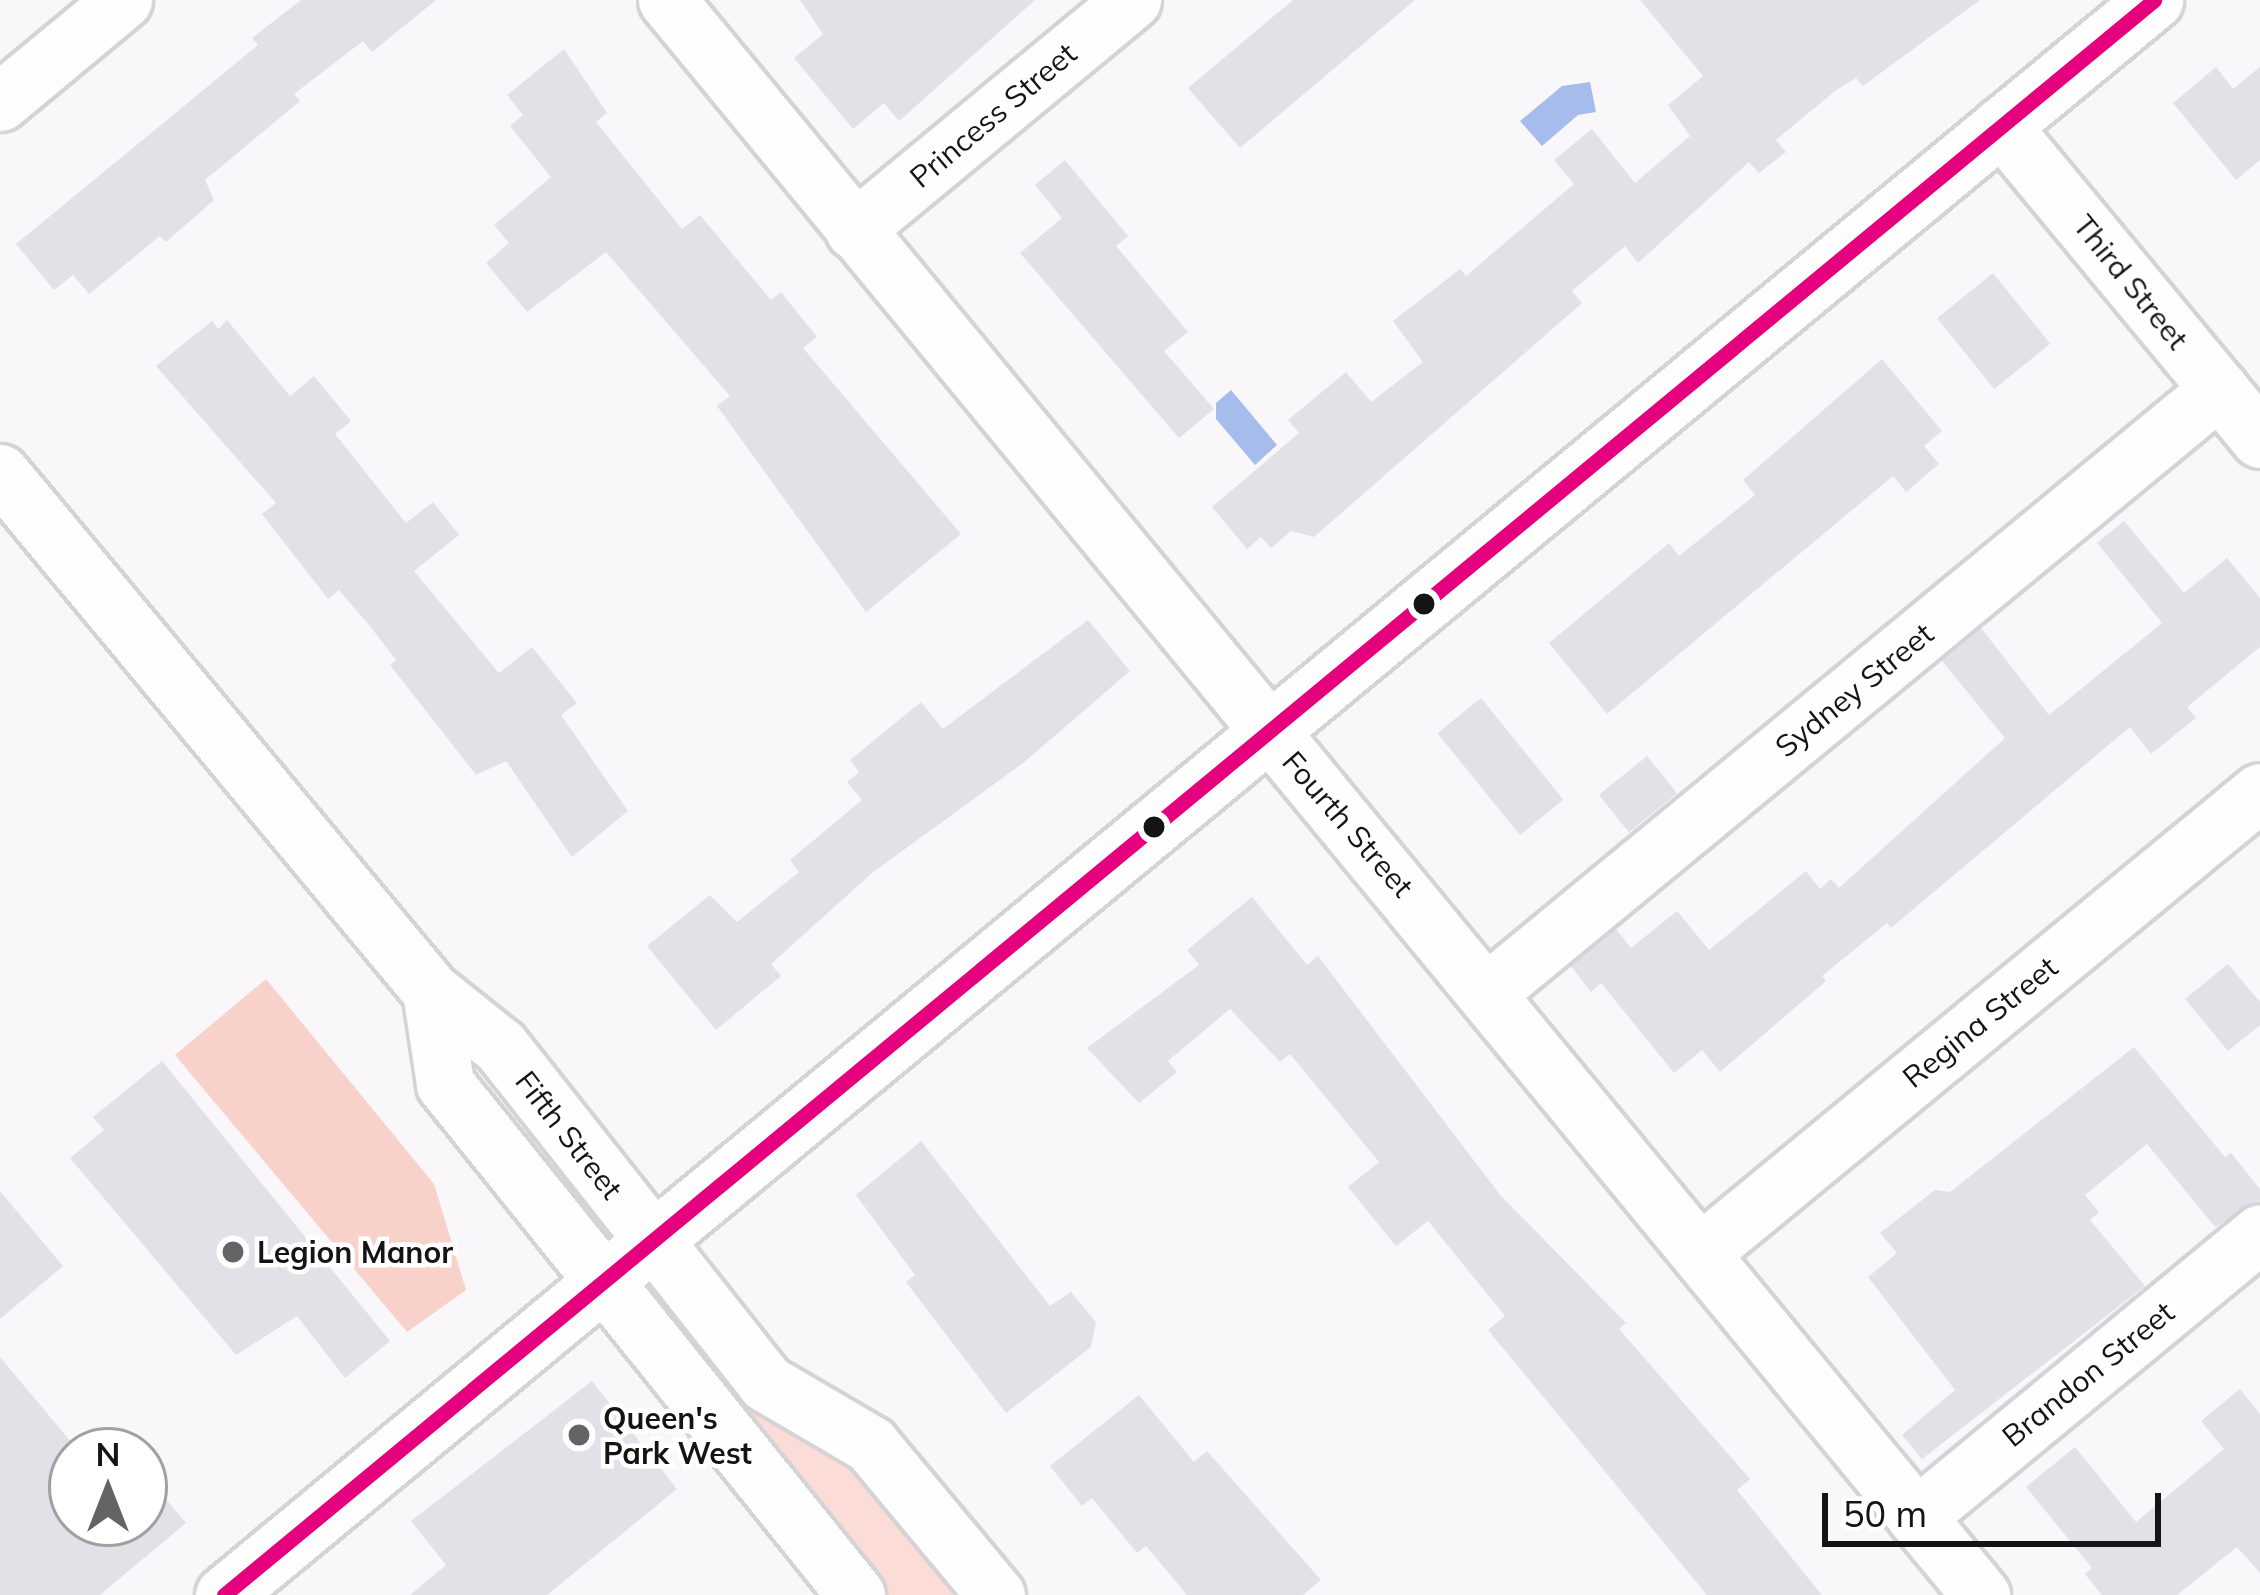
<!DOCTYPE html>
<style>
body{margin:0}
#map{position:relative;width:2260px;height:1595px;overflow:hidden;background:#f9f7f9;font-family:Mulish,sans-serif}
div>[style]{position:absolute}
.green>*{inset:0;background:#fbdcd7}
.forest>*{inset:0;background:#f8d2ca}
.water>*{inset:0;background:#a6bcec}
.building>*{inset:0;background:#e3e1e8;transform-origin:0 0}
.roads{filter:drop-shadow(3px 0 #d5d3d5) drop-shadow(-3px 0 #d5d3d5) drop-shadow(0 3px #d5d3d5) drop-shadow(0 -3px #d5d3d5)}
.minor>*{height:57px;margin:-28.5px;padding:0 28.5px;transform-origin:28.5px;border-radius:28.5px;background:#fefefe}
.bus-1>*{height:15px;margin:-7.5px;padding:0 7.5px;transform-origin:7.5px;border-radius:7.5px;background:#e5007d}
.dots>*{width:33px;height:33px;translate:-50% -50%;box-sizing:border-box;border:6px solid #fff;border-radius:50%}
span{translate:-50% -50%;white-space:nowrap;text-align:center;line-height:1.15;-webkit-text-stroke:9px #fff;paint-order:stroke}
.street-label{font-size:30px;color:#151415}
.poi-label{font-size:30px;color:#151415;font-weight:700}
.left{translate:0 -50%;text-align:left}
.north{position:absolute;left:48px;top:1427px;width:120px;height:120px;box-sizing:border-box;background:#fff;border:3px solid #a1a1a1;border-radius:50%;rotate:0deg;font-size:33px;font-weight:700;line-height:48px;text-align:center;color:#151415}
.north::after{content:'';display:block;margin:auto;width:42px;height:54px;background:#656365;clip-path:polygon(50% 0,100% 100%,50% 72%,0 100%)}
.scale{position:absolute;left:1822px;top:1493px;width:339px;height:54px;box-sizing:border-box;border:6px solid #151415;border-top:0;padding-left:15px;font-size:36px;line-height:42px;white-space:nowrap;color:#151415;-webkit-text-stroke:9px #fff;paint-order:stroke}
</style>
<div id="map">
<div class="green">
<div style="clip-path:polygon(672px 1323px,770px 1423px,859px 1465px,968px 1595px,879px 1595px)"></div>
</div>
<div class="forest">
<div style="clip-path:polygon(266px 979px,434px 1184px,466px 1290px,407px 1332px,175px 1055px)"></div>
</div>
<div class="water">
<div style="clip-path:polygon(1590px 82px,1596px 112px,1578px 115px,1542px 146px,1520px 121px,1562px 86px)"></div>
<div style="clip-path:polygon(1231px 390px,1277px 445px,1255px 465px,1216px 419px,1216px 403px)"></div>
</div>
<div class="building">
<div style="clip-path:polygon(301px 0,436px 0,372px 52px,363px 41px,294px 94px,300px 101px,205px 180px,214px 200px,166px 242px,160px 236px,89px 294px,73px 275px,54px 290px,16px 244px,258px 45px,252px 38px)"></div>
<div style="clip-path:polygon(800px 0,1035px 0,899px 121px,884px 103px,853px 129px,794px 58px,823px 34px)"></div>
<div style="clip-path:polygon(1293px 0,1415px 0,1240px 148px,1188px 88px)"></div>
<div style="clip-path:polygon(1640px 0,1980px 0,1863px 86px,1856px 78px,1835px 91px,1776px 140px,1786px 152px,1759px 173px,1749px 162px,1638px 263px,1625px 246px,1572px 291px,1582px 303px,1314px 537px,1291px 531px,1271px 548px,1261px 537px,1247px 549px,1212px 507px,1299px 433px,1288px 420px,1346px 372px,1371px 402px,1423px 362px,1393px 321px,1460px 269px,1466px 276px,1574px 184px,1554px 160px,1592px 129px,1635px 183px,1690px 136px,1668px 105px,1703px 76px)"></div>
<div style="clip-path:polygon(564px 49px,607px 113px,596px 122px,682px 229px,700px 215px,771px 300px,781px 292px,817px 337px,803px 348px,961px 534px,866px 612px,717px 406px,730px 396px,606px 252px,527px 312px,486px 263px,509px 243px,494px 225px,551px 177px,510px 126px,523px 115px,507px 95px)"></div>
<div style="clip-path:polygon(2216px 67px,2233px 89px,2260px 67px,2260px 160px,2236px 180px,2173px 103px)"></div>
<div style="clip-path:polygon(1065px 160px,1128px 236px,1116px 246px,1188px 332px,1164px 351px,1214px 409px,1179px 438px,1020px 253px,1062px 218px,1035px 185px)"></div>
<div style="left:1993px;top:273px;width:91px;height:72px;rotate:51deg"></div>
<div style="clip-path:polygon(227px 320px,290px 396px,314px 376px,351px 421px,335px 434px,406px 523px,433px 502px,459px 535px,414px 571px,499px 673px,532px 647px,577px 703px,561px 715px,628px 811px,572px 857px,506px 761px,476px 775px,390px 665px,396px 660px,369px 625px,339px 590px,328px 599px,262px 514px,276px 503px,156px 366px,212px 321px,218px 329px)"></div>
<div style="clip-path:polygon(1882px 359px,1942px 431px,1924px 446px,1939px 464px,1906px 492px,1893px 476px,1607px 714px,1549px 643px,1669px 543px,1679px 556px,1755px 495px,1743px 480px)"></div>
<div style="clip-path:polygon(2124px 521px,2184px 593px,2227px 558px,2260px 598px,2260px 647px,2187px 707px,2196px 718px,2151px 754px,2130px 727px,1891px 928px,1887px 923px,1822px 976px,1826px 981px,1720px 1072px,1702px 1050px,1674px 1073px,1601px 983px,1591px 992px,1571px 966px,1616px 929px,1631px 948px,1677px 911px,1709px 950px,1806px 871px,1820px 889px,1831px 879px,1839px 888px,2005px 738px,1942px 661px,1981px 628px,2049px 715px,2162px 623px,2097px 543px)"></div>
<div style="clip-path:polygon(1088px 620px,1130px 671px,1023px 763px,872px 873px,771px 964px,781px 976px,716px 1030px,647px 946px,710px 895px,737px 922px,799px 872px,790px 860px,862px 800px,847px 782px,859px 772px,850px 760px,921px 702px,943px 729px)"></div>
<div style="left:1481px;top:698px;width:131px;height:56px;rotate:51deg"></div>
<div style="left:1647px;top:756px;width:48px;height:62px;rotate:51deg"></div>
<div style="clip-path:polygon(1252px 897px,1307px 965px,1318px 956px,1501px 1196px,1626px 1323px,1619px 1329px,1750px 1479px,1737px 1490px,1822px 1595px,1707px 1595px,1488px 1330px,1505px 1316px,1428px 1221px,1396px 1246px,1348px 1187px,1379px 1162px,1290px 1054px,1280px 1062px,1230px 1009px,1168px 1061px,1177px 1072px,1139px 1103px,1087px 1048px,1199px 965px,1187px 950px)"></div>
<div style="clip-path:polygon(2228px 964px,2260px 1002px,2260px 1025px,2228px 1051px,2185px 999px)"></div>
<div style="clip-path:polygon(2134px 1047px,2225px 1157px,2231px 1153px,2260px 1189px,2260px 1201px,2215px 1227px,2147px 1144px,2085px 1195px,2099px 1212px,2090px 1220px,2145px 1286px,1922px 1459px,1902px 1435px,1955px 1390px,1868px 1277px,1897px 1253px,1880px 1233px,1935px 1190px,1950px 1192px)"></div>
<div style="clip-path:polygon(162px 1061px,390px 1341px,345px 1378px,297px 1316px,236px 1355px,70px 1158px,104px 1130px,93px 1117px)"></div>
<div style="clip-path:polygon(921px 1141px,1050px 1306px,1071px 1292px,1096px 1322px,1091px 1347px,1006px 1413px,906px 1282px,915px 1275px,856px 1195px)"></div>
<div style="clip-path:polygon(0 1191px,63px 1266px,0 1319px)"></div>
<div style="clip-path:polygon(0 1357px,72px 1443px,72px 1523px,144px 1523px,144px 1473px,186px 1523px,100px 1595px,0 1595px)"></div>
<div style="clip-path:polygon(592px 1381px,677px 1489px,547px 1595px,410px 1595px,446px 1565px,411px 1521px)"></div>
<div style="clip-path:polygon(2240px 1389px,2260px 1414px,2260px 1573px,2237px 1547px,2177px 1595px,2102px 1595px,2085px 1574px,2092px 1568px,2026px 1487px,2075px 1447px,2136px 1522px,2224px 1449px,2201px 1421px)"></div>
<div style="clip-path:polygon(1139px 1395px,1194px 1462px,1207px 1451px,1321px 1580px,1303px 1595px,1187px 1595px,1146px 1546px,1137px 1553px,1092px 1498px,1082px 1506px,1050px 1466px)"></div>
</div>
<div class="roads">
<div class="minor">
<div style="left:667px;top:0;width:2067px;rotate:50.52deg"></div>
<div style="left:0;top:102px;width:160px;rotate:-39.7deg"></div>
<div style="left:2001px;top:126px;width:406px;rotate:50.4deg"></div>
<div style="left:854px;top:230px;width:361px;rotate:-39.6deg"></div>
<div style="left:0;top:473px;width:674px;rotate:50.24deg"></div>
<div style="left:431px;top:991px;width:88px;rotate:38.6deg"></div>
<div style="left:500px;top:1046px;width:429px;rotate:51.7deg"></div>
<div style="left:766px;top:1383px;width:121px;rotate:30.4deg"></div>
<div style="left:870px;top:1444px;width:197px;rotate:50.2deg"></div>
<div style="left:1490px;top:990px;width:945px;rotate:-39.5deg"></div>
<div style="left:431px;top:991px;width:94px;rotate:81.4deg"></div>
<div style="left:445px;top:1084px;width:656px;rotate:51.19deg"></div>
<div style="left:1700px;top:1253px;width:725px;rotate:-39.46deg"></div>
<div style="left:1916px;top:1517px;width:446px;rotate:-39.5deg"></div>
<div style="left:224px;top:1595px;width:2504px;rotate:-39.57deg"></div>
</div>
</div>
<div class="bus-1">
<div style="left:224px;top:1595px;width:2504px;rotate:-39.57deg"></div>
</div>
<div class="dots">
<div style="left:1424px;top:604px;background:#151415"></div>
<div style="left:1154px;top:827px;background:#151415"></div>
<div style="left:233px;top:1252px;background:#656365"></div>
<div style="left:579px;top:1435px;background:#656365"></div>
</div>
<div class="street-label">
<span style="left:993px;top:115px;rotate:-40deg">Princess Street</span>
<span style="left:2131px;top:282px;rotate:51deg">Third Street</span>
<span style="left:1854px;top:690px;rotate:-39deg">Sydney Street</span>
<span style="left:1348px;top:824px;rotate:49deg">Fourth Street</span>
<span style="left:1980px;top:1022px;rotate:-39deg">Regina Street</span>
<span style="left:569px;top:1135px;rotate:52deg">Fifth Street</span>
<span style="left:2088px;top:1374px;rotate:-39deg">Brandon Street</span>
</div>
<div class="poi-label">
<span class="left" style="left:257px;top:1252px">Legion Manor</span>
<span class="left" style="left:603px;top:1435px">Queen's<br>Park West</span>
</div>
<div class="north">N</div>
<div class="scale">50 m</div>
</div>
